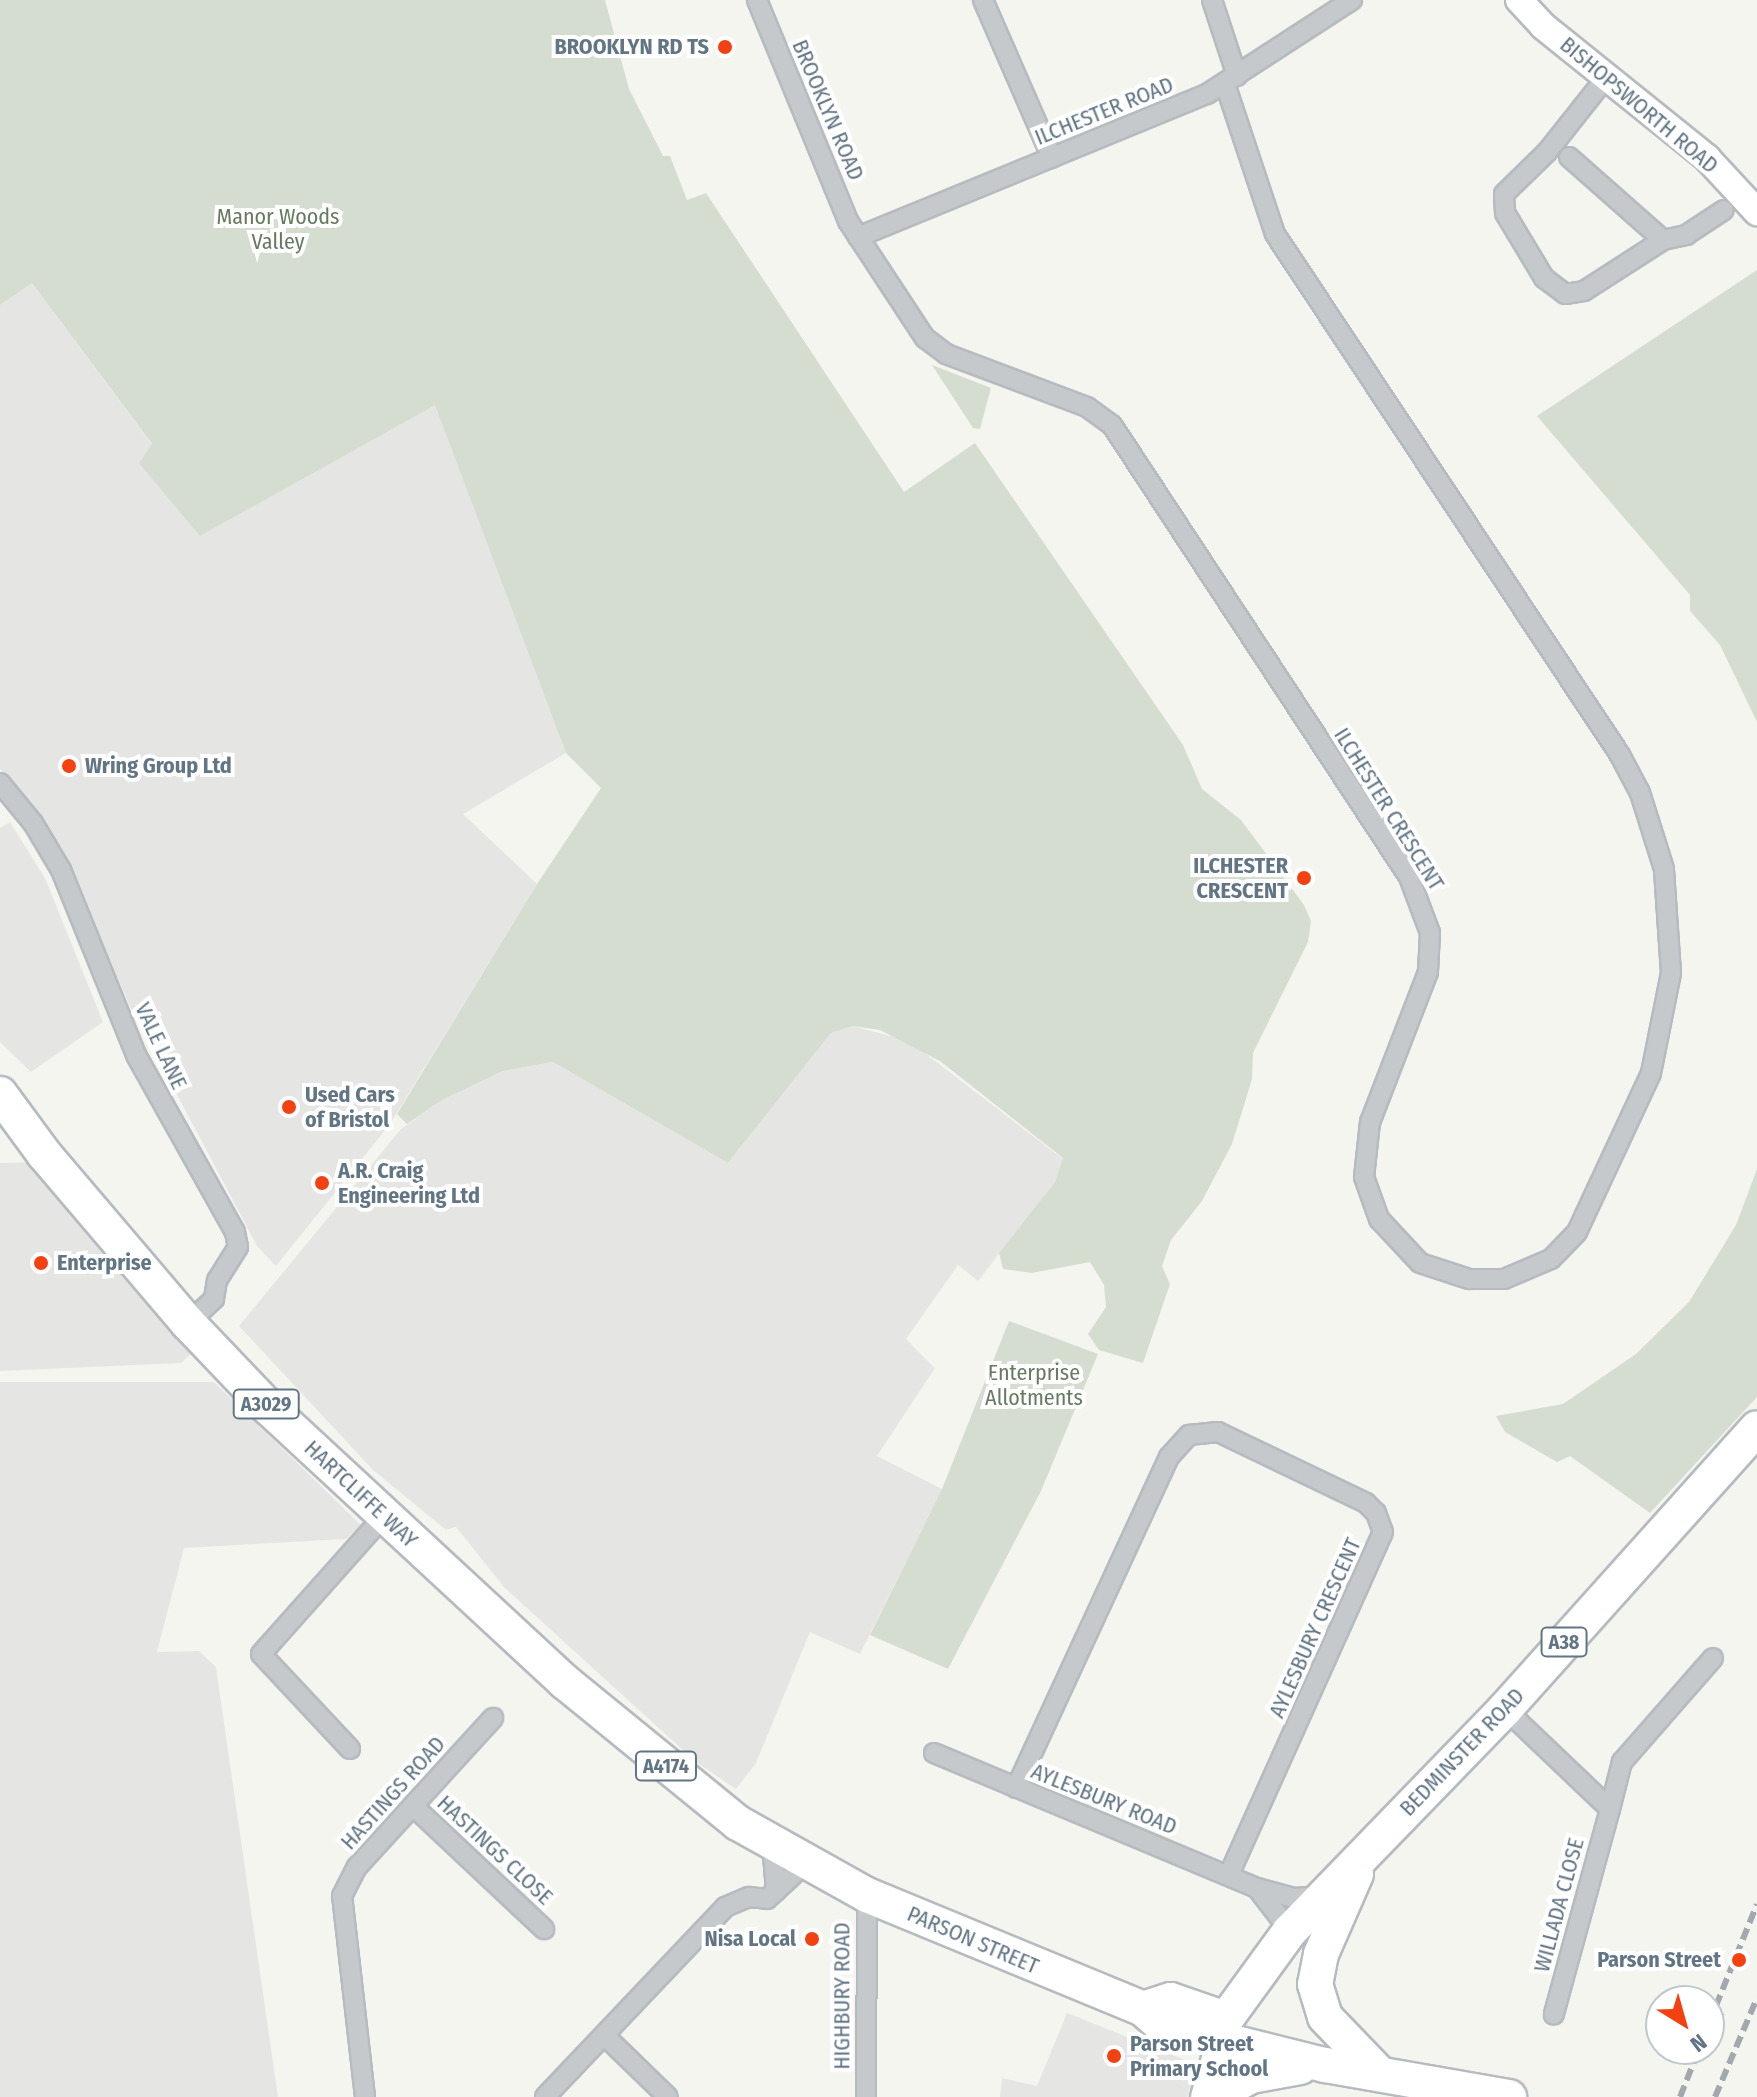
<!DOCTYPE html>
<style>
body{margin:0}
#map{position:relative;width:1757px;height:2097px;overflow:hidden;background:#f5f5f0;font-family:"Fira Sans Condensed",sans-serif}
div>[style]{position:absolute}
.built>*{inset:0;background:#e5e6e3}
.green>*{inset:0;background:#d5dcd0}
.roads{filter:drop-shadow(2px 0 #b5bbbf) drop-shadow(-2px 0 #b5bbbf) drop-shadow(0 2px #b5bbbf) drop-shadow(0 -2px #b5bbbf)}
.street>*{height:18px;margin:-9px;padding:0 9px;transform-origin:9px;border-radius:9px;background:#c6c9cc}
.secondary>*{height:26px;margin:-13px;padding:0 13px;transform-origin:13px;border-radius:13px;background:#fff}
.highway>*{height:34px;margin:-17px;padding:0 17px;transform-origin:17px;border-radius:17px;background:#fff}
.rail>*{height:6px;margin-top:-3px;transform-origin:0;background:repeating-linear-gradient(90deg,#a1a8ae 0 12px,transparent 0 18px)}
.dots>*{width:22px;height:22px;translate:-50% -50%;box-sizing:border-box;border:4px solid #fff;border-radius:50%}
span{translate:-50% -50%;white-space:nowrap;text-align:center;line-height:1.15;-webkit-text-stroke:8px #fff;paint-order:stroke}
.shield-label span{padding:2px 6px;background:#fff;border:2px solid;border-radius:6px;-webkit-text-stroke-width:0}
.shield-label{font-size:20px;color:#617584;font-weight:700}
.poi-label{font-size:22px;color:#617584;font-weight:700}
.right{translate:-100% -50%;text-align:right}
.left{translate:0 -50%;text-align:left}
.street-label{font-size:22px;color:#617584}
.park-label{font-size:22px;color:#667a60}
.north{position:absolute;left:1645px;top:1985px;width:80px;height:80px;box-sizing:border-box;background:#fff;border:2px solid #c0c8ce;border-radius:50%;rotate:143deg;font-size:22px;font-weight:700;line-height:32px;text-align:center;color:#617584}
.north::after{content:'';display:block;margin:auto;width:28px;height:36px;background:#f34112;clip-path:polygon(50% 0,100% 100%,50% 72%,0 100%)}
</style>
<div id="map">
<div class="built">
<div style="clip-path:polygon(32px 283px,152px 445px,200px 536px,435px 404px,566px 753px,463px 814px,537px 884px,390px 1124px,276px 1266px,257px 1246px,129px 1004px,64px 854px,0 769px,0 305px)"></div>
<div style="clip-path:polygon(10px 822px,45px 878px,103px 1022px,31px 1072px,0 1042px,0 828px)"></div>
<div style="clip-path:polygon(853px 1026px,909px 1041px,1063px 1159px,1055px 1182px,978px 1281px,958px 1265px,906px 1339px,935px 1368px,877px 1456px,942px 1489px,860px 1654px,810px 1632px,756px 1763px,736px 1789px,696px 1762px,504px 1587px,456px 1527px,446px 1530px,373px 1470px,239px 1326px,401px 1129px,442px 1100px,503px 1071px,553px 1062px,728px 1163px,831px 1033px)"></div>
<div style="clip-path:polygon(40px 1162px,191px 1354px,181px 1363px,0 1371px,0 1163px)"></div>
<div style="clip-path:polygon(0 1382px,214px 1382px,361px 1525px,346px 1539px,184px 1548px,157px 1652px,199px 1651px,216px 1667px,278px 2097px,0 2097px)"></div>
<div style="clip-path:polygon(1067px 2013px,1185px 2060px,1194px 2075px,1187px 2097px,1000px 2097px,1002px 2078px,1037px 2086px)"></div>
</div>
<div class="green">
<div style="clip-path:polygon(0 0,605px 0,629px 89px,663px 156px,670px 156px,687px 200px,706px 193px,904px 492px,975px 443px,1183px 745px,1202px 789px,1241px 820px,1304px 905px,1311px 921px,1308px 942px,1253px 1053px,1252px 1079px,1232px 1144px,1202px 1201px,1171px 1240px,1162px 1266px,1170px 1284px,1143px 1363px,1099px 1350px,1088px 1334px,1106px 1307px,1104px 1285px,1090px 1262px,1032px 1273px,1003px 1269px,999px 1253px,1055px 1182px,1063px 1158px,940px 1061px,880px 1030px,853px 1026px,831px 1033px,728px 1163px,553px 1062px,503px 1071px,442px 1100px,407px 1124px,397px 1114px,537px 884px,601px 788px,566px 753px,435px 405px,200px 536px,139px 463px,152px 444px,32px 283px,0 305px)"></div>
<div style="clip-path:polygon(1757px 270px,1757px 722px,1720px 645px,1690px 611px,1690px 595px,1537px 416px)"></div>
<div style="clip-path:polygon(932px 365px,991px 388px,980px 429px,973px 428px)"></div>
<div style="clip-path:polygon(1757px 1169px,1757px 1397px,1650px 1513px,1570px 1456px,1557px 1462px,1505px 1432px,1496px 1416px,1563px 1404px,1636px 1354px,1689px 1302px,1736px 1225px)"></div>
<div style="clip-path:polygon(1009px 1321px,1098px 1354px,1041px 1491px,948px 1669px,870px 1635px,942px 1489px)"></div>
</div>
<div class="roads">
<div class="street">
<div style="left:757px;top:0;width:239px;rotate:67.6deg"></div>
<div style="left:848px;top:221px;width:140px;rotate:56.7deg"></div>
<div style="left:925px;top:338px;width:26px;rotate:37deg"></div>
<div style="left:946px;top:354px;width:151px;rotate:20.6deg"></div>
<div style="left:1087px;top:407px;width:31px;rotate:36deg"></div>
<div style="left:1112px;top:425px;width:541px;rotate:56.69deg"></div>
<div style="left:1409px;top:877px;width:60px;rotate:69.4deg"></div>
<div style="left:1430px;top:933px;width:39px;rotate:93deg"></div>
<div style="left:1428px;top:972px;width:161px;rotate:111.1deg"></div>
<div style="left:1370px;top:1122px;width:55px;rotate:96.2deg"></div>
<div style="left:1364px;top:1177px;width:45px;rotate:70.3deg"></div>
<div style="left:1379px;top:1219px;width:60px;rotate:47deg"></div>
<div style="left:1420px;top:1263px;width:52px;rotate:18.1deg"></div>
<div style="left:1469px;top:1279px;width:35px"></div>
<div style="left:1504px;top:1279px;width:51px;rotate:-23.1deg"></div>
<div style="left:1551px;top:1259px;width:37px;rotate:-46deg"></div>
<div style="left:1577px;top:1232px;width:175px;rotate:-65deg"></div>
<div style="left:1651px;top:1073px;width:102px;rotate:-78.7deg"></div>
<div style="left:1671px;top:973px;width:104px;rotate:-93.9deg"></div>
<div style="left:1664px;top:869px;width:80px;rotate:-107.5deg"></div>
<div style="left:1640px;top:793px;width:43px;rotate:-117.8deg"></div>
<div style="left:1620px;top:755px;width:625px;rotate:-123.51deg"></div>
<div style="left:1275px;top:234px;width:158px;rotate:-108.4deg"></div>
<div style="left:983px;top:0;width:172px;rotate:66.4deg"></div>
<div style="left:1212px;top:0;width:80px;rotate:71.8deg"></div>
<div style="left:1608px;top:75px;width:98px;rotate:128.4deg"></div>
<div style="left:1547px;top:152px;width:60px;rotate:135.7deg"></div>
<div style="left:1504px;top:194px;width:19px;rotate:87deg"></div>
<div style="left:1505px;top:213px;width:76px;rotate:59deg"></div>
<div style="left:1544px;top:278px;width:26px;rotate:37deg"></div>
<div style="left:1565px;top:294px;width:19px;rotate:-9deg"></div>
<div style="left:1584px;top:291px;width:94px;rotate:-32.8deg"></div>
<div style="left:1663px;top:240px;width:24px;rotate:-12deg"></div>
<div style="left:1686px;top:235px;width:45px;rotate:-33.3deg"></div>
<div style="left:1569px;top:157px;width:125px;rotate:41.4deg"></div>
<div style="left:858px;top:237px;width:377px;rotate:-22.3deg"></div>
<div style="left:1207px;top:94px;width:173px;rotate:-33deg"></div>
<div style="left:0;top:783px;width:52px;rotate:50.5deg"></div>
<div style="left:33px;top:823px;width:55px;rotate:59.2deg"></div>
<div style="left:61px;top:870px;width:200px;rotate:67.9deg"></div>
<div style="left:136px;top:1055px;width:203px;rotate:60.8deg"></div>
<div style="left:235px;top:1232px;width:15px;rotate:79deg"></div>
<div style="left:238px;top:1247px;width:39px;rotate:122deg"></div>
<div style="left:217px;top:1280px;width:19px;rotate:99deg"></div>
<div style="left:214px;top:1299px;width:35px;rotate:137deg"></div>
<div style="left:1505px;top:1709px;width:145px;rotate:43.6deg"></div>
<div style="left:1610px;top:1809px;width:213px;rotate:105.3deg"></div>
<div style="left:350px;top:1749px;width:130px;rotate:-133.1deg"></div>
<div style="left:261px;top:1654px;width:183px;rotate:-48.3deg"></div>
<div style="left:934px;top:1753px;width:350px;rotate:22.7deg"></div>
<div style="left:1257px;top:1888px;width:39px;rotate:15deg"></div>
<div style="left:1295px;top:1898px;width:24px;rotate:-5deg"></div>
<div style="left:1016px;top:1788px;width:365px;rotate:-65.2deg"></div>
<div style="left:1169px;top:1457px;width:30px;rotate:-48deg"></div>
<div style="left:1189px;top:1435px;width:29px;rotate:-6deg"></div>
<div style="left:1218px;top:1432px;width:164px;rotate:25.6deg"></div>
<div style="left:1366px;top:1503px;width:14px;rotate:45deg"></div>
<div style="left:1376px;top:1513px;width:20px;rotate:70deg"></div>
<div style="left:1383px;top:1532px;width:376px;rotate:114.2deg"></div>
<div style="left:413px;top:1806px;width:180px;rotate:43.2deg"></div>
<div style="left:1610px;top:1809px;width:49px;rotate:-75.7deg"></div>
<div style="left:1622px;top:1762px;width:138px;rotate:-48.8deg"></div>
<div style="left:772px;top:1843px;width:48px;rotate:85.2deg"></div>
<div style="left:1257px;top:1888px;width:54px;rotate:52.5deg"></div>
<div style="left:606px;top:2037px;width:86px;rotate:44.1deg"></div>
<div style="left:365px;top:2097px;width:202px;rotate:-96.5deg"></div>
<div style="left:342px;top:1896px;width:33px;rotate:-63deg"></div>
<div style="left:357px;top:1867px;width:202px;rotate:-47.6deg"></div>
<div style="left:545px;top:2097px;width:262px;rotate:-46.5deg"></div>
<div style="left:725px;top:1907px;width:26px;rotate:-23deg"></div>
<div style="left:749px;top:1897px;width:18px;rotate:6deg"></div>
<div style="left:767px;top:1899px;width:53px;rotate:-42.7deg"></div>
<div style="left:866px;top:2097px;width:202px;rotate:-89.7deg"></div>
</div>
<div class="secondary">
<div style="left:1519px;top:0;width:35px;rotate:47deg"></div>
<div style="left:1543px;top:26px;width:211px;rotate:38.8deg"></div>
<div style="left:1707px;top:158px;width:74px;rotate:47.2deg"></div>
<div style="left:1204px;top:2097px;width:77px;rotate:-74.2deg"></div>
</div>
<div class="highway">
<div style="left:0;top:1094px;width:74px;rotate:53.7deg"></div>
<div style="left:44px;top:1154px;width:222px;rotate:49.6deg"></div>
<div style="left:188px;top:1323px;width:116px;rotate:46.4deg"></div>
<div style="left:268px;top:1407px;width:405px;rotate:42.8deg"></div>
<div style="left:565px;top:1682px;width:223px;rotate:39.2deg"></div>
<div style="left:738px;top:1823px;width:148px;rotate:29.2deg"></div>
<div style="left:867px;top:1895px;width:299px;rotate:22.4deg"></div>
<div style="left:1143px;top:2009px;width:23px;rotate:41deg"></div>
<div style="left:1160px;top:2024px;width:170px;rotate:14deg"></div>
<div style="left:1325px;top:2065px;width:187px;rotate:9.9deg"></div>
<div style="left:1356px;top:1874px;width:87px;rotate:113.6deg"></div>
<div style="left:1321px;top:1954px;width:31px;rotate:101deg"></div>
<div style="left:1315px;top:1984px;width:34px;rotate:73deg"></div>
<div style="left:1325px;top:2017px;width:75px;rotate:46.1deg"></div>
<div style="left:1143px;top:2009px;width:29px;rotate:-18deg"></div>
<div style="left:1171px;top:2000px;width:58px;rotate:19.1deg"></div>
<div style="left:1226px;top:2019px;width:109px;rotate:-54deg"></div>
<div style="left:1290px;top:1931px;width:309px;rotate:-45.9deg"></div>
<div style="left:1505px;top:1709px;width:377px;rotate:-48.1deg"></div>
<div style="left:1213px;top:2097px;width:43px;rotate:-28.9deg"></div>
<div style="left:1251px;top:2076px;width:50px;rotate:-10.4deg"></div>
</div>
</div>
<div class="rail">
<div style="left:1709px;top:2023px;width:128px;rotate:-68deg"></div>
<div style="left:1709px;top:2048px;width:37px;rotate:-70deg"></div>
<div style="left:1680px;top:2097px;width:52px;rotate:-68.4deg"></div>
<div style="left:1715px;top:2097px;width:108px;rotate:-67deg"></div>
</div>
<div class="dots">
<div style="left:725px;top:47px;background:#f34112"></div>
<div style="left:69px;top:766px;background:#f34112"></div>
<div style="left:1304px;top:878px;background:#f34112"></div>
<div style="left:289px;top:1107px;background:#f34112"></div>
<div style="left:322px;top:1183px;background:#f34112"></div>
<div style="left:41px;top:1263px;background:#f34112"></div>
<div style="left:812px;top:1939px;background:#f34112"></div>
<div style="left:1739px;top:1960px;background:#f34112"></div>
<div style="left:1114px;top:2056px;background:#f34112"></div>
</div>
<div class="shield-label">
<span style="left:266px;top:1404px">A3029</span>
<span style="left:1564px;top:1642px">A38</span>
<span style="left:666px;top:1766px">A4174</span>
</div>
<div class="poi-label">
<span class="right" style="left:709px;top:47px">BROOKLYN RD TS</span>
<span class="left" style="left:85px;top:766px">Wring Group Ltd</span>
<span class="right" style="left:1288px;top:878px">ILCHESTER<br>CRESCENT</span>
<span class="left" style="left:305px;top:1107px">Used Cars<br>of Bristol</span>
<span class="left" style="left:338px;top:1183px">A.R. Craig<br>Engineering Ltd</span>
<span class="left" style="left:57px;top:1263px">Enterprise</span>
<span class="right" style="left:796px;top:1939px">Nisa Local</span>
<span class="right" style="left:1721px;top:1960px">Parson Street</span>
<span class="left" style="left:1130px;top:2056px">Parson Street<br>Primary School</span>
</div>
<div class="street-label">
<span style="left:1639px;top:105px;rotate:40deg">BISHOPSWORTH ROAD</span>
<span style="left:828px;top:110px;rotate:67deg">BROOKLYN ROAD</span>
<span style="left:1104px;top:111px;rotate:-22deg">ILCHESTER ROAD</span>
<span style="left:1389px;top:809px;rotate:58deg">ILCHESTER CRESCENT</span>
<span style="left:161px;top:1046px;rotate:65deg">VALE LANE</span>
<span style="left:361px;top:1494px;rotate:43deg">HARTCLIFFE WAY</span>
<span style="left:1315px;top:1628px;rotate:-66deg">AYLESBURY CRESCENT</span>
<span style="left:1462px;top:1752px;rotate:-46deg">BEDMINSTER ROAD</span>
<span style="left:393px;top:1793px;rotate:-48deg">HASTINGS ROAD</span>
<span style="left:1104px;top:1799px;rotate:22deg">AYLESBURY ROAD</span>
<span style="left:495px;top:1850px;rotate:43deg">HASTINGS CLOSE</span>
<span style="left:1559px;top:1905px;rotate:-75deg">WILLADA CLOSE</span>
<span style="left:973px;top:1940px;rotate:23deg">PARSON STREET</span>
<span style="left:842px;top:1996px;rotate:-90deg">HIGHBURY ROAD</span>
</div>
<div class="park-label">
<span style="left:278px;top:229px">Manor Woods<br>Valley</span>
<span style="left:1034px;top:1385px">Enterprise<br>Allotments</span>
</div>
<div class="north">N</div>
</div>
